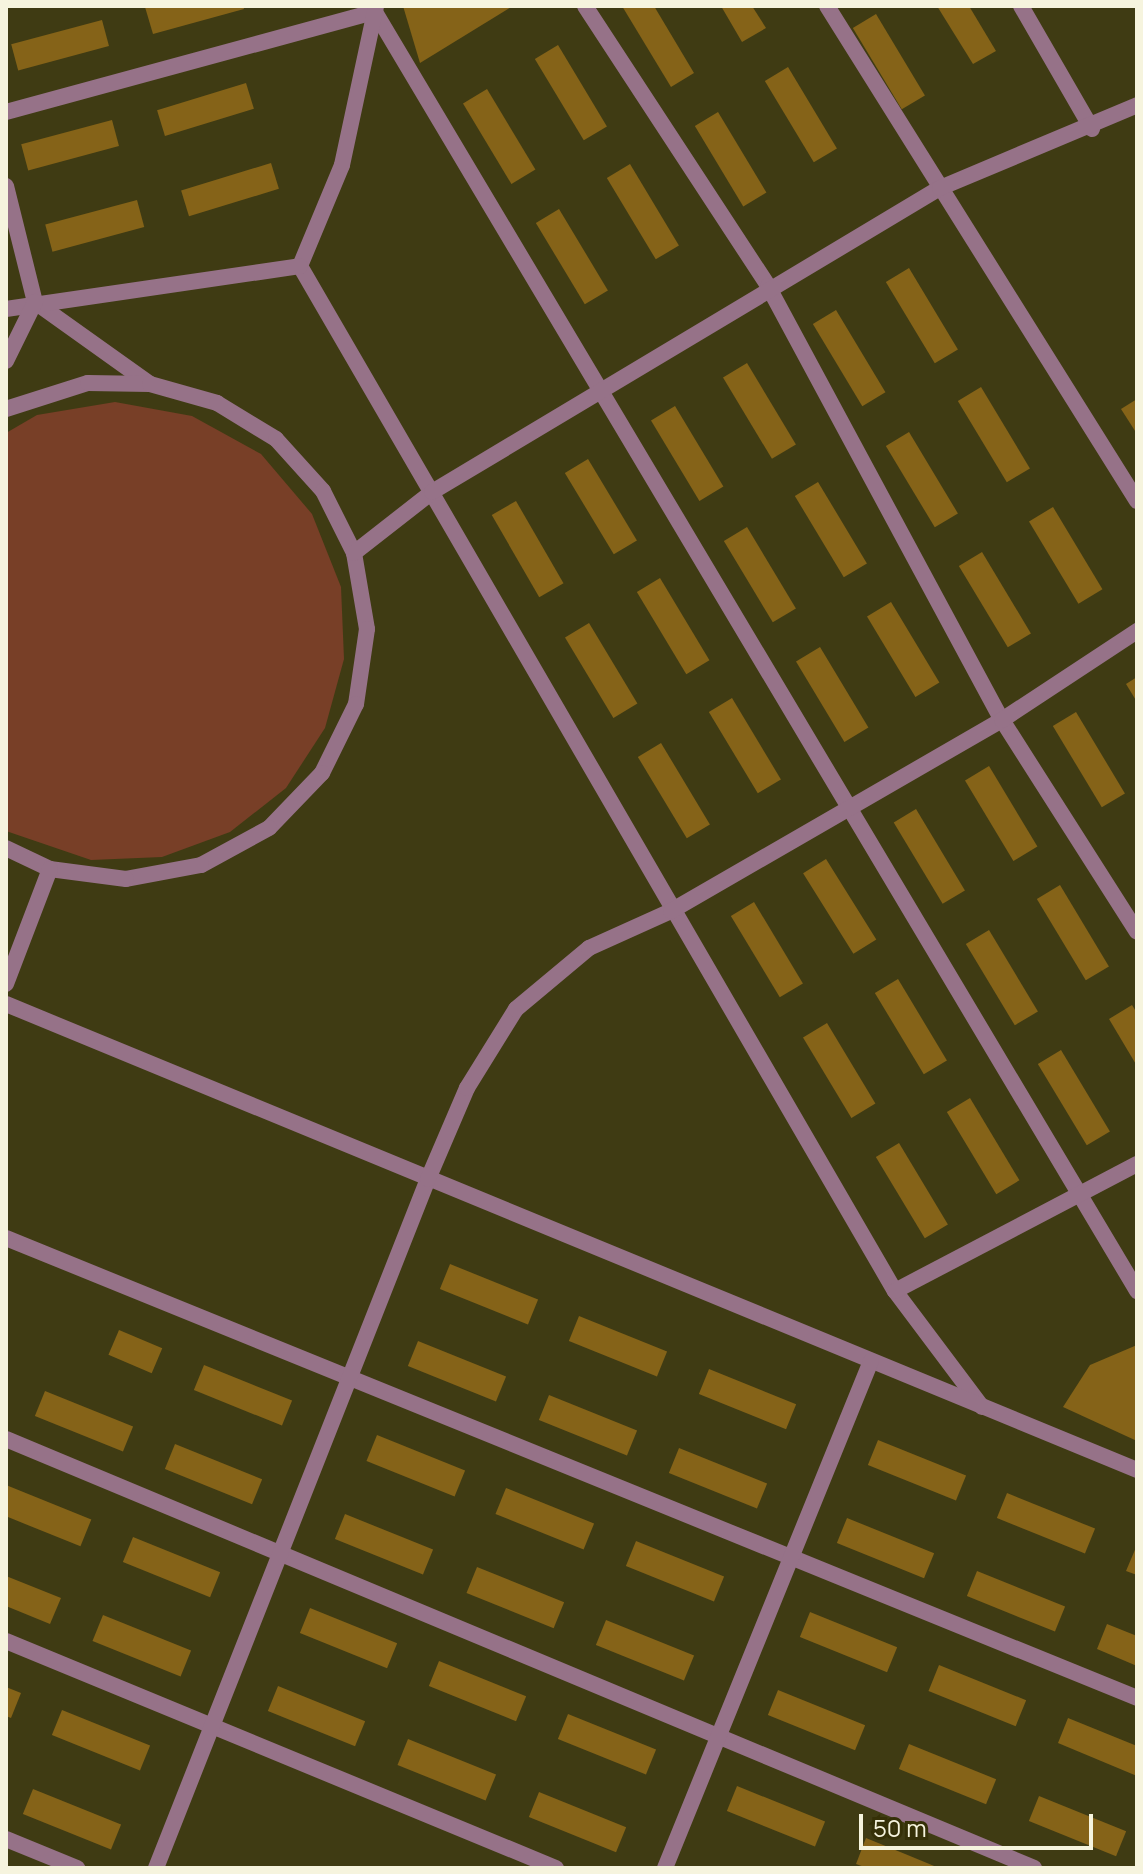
<!DOCTYPE html>
<style>
body{margin:0}
#map{position:relative;width:1143px;height:1874px;overflow:hidden;background:#3f3b13;font-family:Manrope,sans-serif}
div>[style]{position:absolute}
.green>*{inset:0;background:#783f27}
.building>*{inset:0;background:#856318;transform-origin:0 0}
.minor>*{height:16px;margin:-8px;padding:0 8px;transform-origin:8px;border-radius:8px;background:#967288}
span{translate:-50% -50%;white-space:nowrap;text-align:center;line-height:1.15;-webkit-text-stroke:7px #353007;paint-order:stroke}
.frame{position:absolute;inset:0;border:8px solid #f6f4de;pointer-events:none}
.scale{position:absolute;left:859px;top:1814px;width:234px;height:36px;box-sizing:border-box;border:4px solid #f6f4de;border-top:0;padding-left:10px;font-size:24px;line-height:28px;white-space:nowrap;color:#f6f4de;-webkit-text-stroke:6px #353007;paint-order:stroke}
</style>
<div id="map">
<div class="green">
<div style="clip-path:polygon(115px 402px,192px 416px,261px 454px,312px 514px,341px 587px,344px 659px,325px 728px,286px 788px,230px 832px,162px 857px,91px 860px,6px 831px,6px 433px,37px 415px)"></div>
</div>
<div class="building">
<div style="clip-path:polygon(151px 6px,243px 6px,244px 9px,153px 34px,145px 7px)"></div>
<div style="clip-path:polygon(403px 6px,513px 6px,420px 63px)"></div>
<div style="clip-path:polygon(622px 6px,654px 6px,694px 73px,671px 87px)"></div>
<div style="clip-path:polygon(721px 6px,752px 6px,766px 28px,742px 42px)"></div>
<div style="clip-path:polygon(937px 6px,969px 6px,996px 51px,973px 64px)"></div>
<div style="left:876px;top:14px;width:95px;height:27px;rotate:59deg"></div>
<div style="left:102px;top:20px;width:27px;height:94px;rotate:75deg"></div>
<div style="left:558px;top:45px;width:95px;height:27px;rotate:59deg"></div>
<div style="left:788px;top:67px;width:95px;height:27px;rotate:59deg"></div>
<div style="left:246px;top:83px;width:27px;height:93px;rotate:73deg"></div>
<div style="left:487px;top:89px;width:94px;height:28px;rotate:59deg"></div>
<div style="left:718px;top:112px;width:94px;height:27px;rotate:59deg"></div>
<div style="left:112px;top:120px;width:27px;height:94px;rotate:75deg"></div>
<div style="left:271px;top:163px;width:27px;height:94px;rotate:73deg"></div>
<div style="left:630px;top:164px;width:95px;height:27px;rotate:59deg"></div>
<div style="left:137px;top:200px;width:28px;height:95px;rotate:75deg"></div>
<div style="left:559px;top:209px;width:95px;height:27px;rotate:59deg"></div>
<div style="left:909px;top:268px;width:95px;height:27px;rotate:59deg"></div>
<div style="left:836px;top:310px;width:96px;height:27px;rotate:59deg"></div>
<div style="left:747px;top:363px;width:95px;height:28px;rotate:59deg"></div>
<div style="left:981px;top:387px;width:95px;height:27px;rotate:59deg"></div>
<div style="clip-path:polygon(1137px 399px,1137px 434px,1121px 409px)"></div>
<div style="left:675px;top:406px;width:94px;height:28px;rotate:59deg"></div>
<div style="left:909px;top:432px;width:95px;height:27px;rotate:59deg"></div>
<div style="left:588px;top:459px;width:95px;height:27px;rotate:59deg"></div>
<div style="left:818px;top:482px;width:95px;height:27px;rotate:59deg"></div>
<div style="left:516px;top:501px;width:95px;height:28px;rotate:60deg"></div>
<div style="left:1053px;top:507px;width:96px;height:28px;rotate:59deg"></div>
<div style="left:747px;top:527px;width:95px;height:27px;rotate:59deg"></div>
<div style="left:982px;top:552px;width:95px;height:27px;rotate:59deg"></div>
<div style="left:660px;top:578px;width:96px;height:27px;rotate:59deg"></div>
<div style="left:891px;top:602px;width:94px;height:28px;rotate:59deg"></div>
<div style="left:589px;top:623px;width:94px;height:28px;rotate:59deg"></div>
<div style="left:820px;top:647px;width:94px;height:28px;rotate:59deg"></div>
<div style="clip-path:polygon(1137px 677px,1137px 702px,1126px 684px)"></div>
<div style="left:732px;top:698px;width:95px;height:27px;rotate:59deg"></div>
<div style="left:1076px;top:712px;width:95px;height:27px;rotate:59deg"></div>
<div style="left:661px;top:743px;width:95px;height:27px;rotate:59deg"></div>
<div style="left:989px;top:766px;width:94px;height:28px;rotate:59deg"></div>
<div style="left:916px;top:809px;width:95px;height:26px;rotate:59deg"></div>
<div style="left:826px;top:859px;width:95px;height:27px;rotate:58deg"></div>
<div style="left:1060px;top:885px;width:95px;height:27px;rotate:59deg"></div>
<div style="left:754px;top:902px;width:95px;height:27px;rotate:59deg"></div>
<div style="left:989px;top:930px;width:95px;height:27px;rotate:59deg"></div>
<div style="left:898px;top:979px;width:95px;height:27px;rotate:59deg"></div>
<div style="clip-path:polygon(1132px 1005px,1137px 1013px,1137px 1066px,1109px 1019px)"></div>
<div style="left:827px;top:1023px;width:94px;height:28px;rotate:59deg"></div>
<div style="left:1061px;top:1050px;width:95px;height:27px;rotate:59deg"></div>
<div style="left:970px;top:1098px;width:96px;height:27px;rotate:59deg"></div>
<div style="left:899px;top:1143px;width:95px;height:27px;rotate:59deg"></div>
<div style="left:450px;top:1264px;width:95px;height:27px;rotate:22deg"></div>
<div style="left:579px;top:1316px;width:95px;height:27px;rotate:22deg"></div>
<div style="left:119px;top:1330px;width:47px;height:27px;rotate:23deg"></div>
<div style="left:418px;top:1341px;width:95px;height:27px;rotate:22deg"></div>
<div style="clip-path:polygon(1137px 1345px,1137px 1441px,1063px 1407px,1090px 1365px)"></div>
<div style="left:204px;top:1365px;width:95px;height:27px;rotate:22deg"></div>
<div style="left:709px;top:1369px;width:94px;height:27px;rotate:22deg"></div>
<div style="left:45px;top:1391px;width:95px;height:27px;rotate:22deg"></div>
<div style="left:549px;top:1395px;width:95px;height:27px;rotate:22deg"></div>
<div style="left:377px;top:1435px;width:95px;height:28px;rotate:22deg"></div>
<div style="left:878px;top:1440px;width:95px;height:27px;rotate:22deg"></div>
<div style="left:175px;top:1444px;width:94px;height:27px;rotate:22deg"></div>
<div style="left:679px;top:1448px;width:95px;height:27px;rotate:22deg"></div>
<div style="left:6px;top:1485px;width:92px;height:29px;rotate:22deg"></div>
<div style="left:506px;top:1488px;width:95px;height:28px;rotate:22deg"></div>
<div style="left:1007px;top:1493px;width:95px;height:27px;rotate:22deg"></div>
<div style="left:345px;top:1514px;width:95px;height:27px;rotate:22deg"></div>
<div style="left:847px;top:1518px;width:94px;height:27px;rotate:22deg"></div>
<div style="left:133px;top:1537px;width:94px;height:27px;rotate:22deg"></div>
<div style="left:636px;top:1541px;width:95px;height:27px;rotate:22deg"></div>
<div style="clip-path:polygon(1137px 1545px,1137px 1575px,1126px 1571px)"></div>
<div style="left:477px;top:1567px;width:94px;height:28px;rotate:22deg"></div>
<div style="left:977px;top:1571px;width:95px;height:27px;rotate:22deg"></div>
<div style="clip-path:polygon(6px 1576px,61px 1598px,50px 1624px,6px 1606px)"></div>
<div style="left:310px;top:1608px;width:94px;height:27px;rotate:22deg"></div>
<div style="left:810px;top:1612px;width:94px;height:27px;rotate:22deg"></div>
<div style="left:103px;top:1615px;width:95px;height:28px;rotate:22deg"></div>
<div style="left:606px;top:1620px;width:95px;height:27px;rotate:22deg"></div>
<div style="clip-path:polygon(1107px 1624px,1137px 1636px,1137px 1666px,1097px 1649px)"></div>
<div style="left:439px;top:1661px;width:94px;height:27px;rotate:22deg"></div>
<div style="left:939px;top:1665px;width:94px;height:28px;rotate:22deg"></div>
<div style="left:278px;top:1686px;width:94px;height:27px;rotate:22deg"></div>
<div style="clip-path:polygon(6px 1687px,21px 1693px,11px 1718px,6px 1716px)"></div>
<div style="left:778px;top:1690px;width:94px;height:27px;rotate:22deg"></div>
<div style="left:62px;top:1710px;width:95px;height:27px;rotate:22deg"></div>
<div style="left:568px;top:1714px;width:95px;height:27px;rotate:22deg"></div>
<div style="clip-path:polygon(1068px 1718px,1137px 1746px,1137px 1776px,1058px 1743px)"></div>
<div style="left:408px;top:1739px;width:95px;height:28px;rotate:22deg"></div>
<div style="left:909px;top:1744px;width:94px;height:27px;rotate:22deg"></div>
<div style="left:737px;top:1786px;width:95px;height:27px;rotate:22deg"></div>
<div style="left:33px;top:1789px;width:95px;height:27px;rotate:22deg"></div>
<div style="left:539px;top:1792px;width:94px;height:27px;rotate:22deg"></div>
<div style="left:1039px;top:1796px;width:94px;height:27px;rotate:22deg"></div>
<div style="clip-path:polygon(866px 1838px,910px 1856px,939px 1868px,867px 1868px,856px 1864px)"></div>
</div>
<div class="minor">
<div style="left:585px;top:6px;width:334px;rotate:56.8deg"></div>
<div style="left:768px;top:286px;width:493px;rotate:61.7deg"></div>
<div style="left:1002px;top:720px;width:251px;rotate:57.5deg"></div>
<div style="left:827px;top:6px;width:584px;rotate:57.94deg"></div>
<div style="left:1021px;top:6px;width:142px;rotate:60deg"></div>
<div style="left:6px;top:112px;width:382px;rotate:-15.2deg"></div>
<div style="left:375px;top:12px;width:1489px;rotate:59.21deg"></div>
<div style="left:6px;top:186px;width:120px;rotate:76deg"></div>
<div style="left:35px;top:302px;width:141px;rotate:35.5deg"></div>
<div style="left:300px;top:266px;width:1185px;rotate:59.87deg"></div>
<div style="left:895px;top:1291px;width:145px;rotate:53.1deg"></div>
<div style="left:300px;top:266px;width:109px;rotate:-67.4deg"></div>
<div style="left:342px;top:165px;width:162px;rotate:-77.9deg"></div>
<div style="left:6px;top:309px;width:297px;rotate:-8.3deg"></div>
<div style="left:6px;top:361px;width:66px;rotate:-63.8deg"></div>
<div style="left:6px;top:409px;width:86px;rotate:-17.6deg"></div>
<div style="left:88px;top:383px;width:62px;rotate:0.9deg"></div>
<div style="left:150px;top:384px;width:70px;rotate:15.8deg"></div>
<div style="left:217px;top:403px;width:69px;rotate:31.4deg"></div>
<div style="left:276px;top:439px;width:70px;rotate:47.9deg"></div>
<div style="left:323px;top:491px;width:69px;rotate:63.4deg"></div>
<div style="left:354px;top:553px;width:77px;rotate:80.3deg"></div>
<div style="left:367px;top:629px;width:76px;rotate:98.3deg"></div>
<div style="left:356px;top:704px;width:77px;rotate:116.2deg"></div>
<div style="left:322px;top:773px;width:76px;rotate:133.9deg"></div>
<div style="left:269px;top:828px;width:77px;rotate:151.4deg"></div>
<div style="left:201px;top:865px;width:76px;rotate:169.4deg"></div>
<div style="left:126px;top:879px;width:77px;rotate:-172.5deg"></div>
<div style="left:50px;top:869px;width:49px;rotate:-154.5deg"></div>
<div style="left:354px;top:553px;width:99px;rotate:-38deg"></div>
<div style="left:432px;top:492px;width:592px;rotate:-30.9deg"></div>
<div style="left:940px;top:188px;width:214px;rotate:-22.8deg"></div>
<div style="left:6px;top:984px;width:123px;rotate:-69.1deg"></div>
<div style="left:6px;top:1004px;width:1223px;rotate:22.39deg"></div>
<div style="left:6px;top:1238px;width:1221px;rotate:22.13deg"></div>
<div style="left:895px;top:1291px;width:273px;rotate:-27.7deg"></div>
<div style="left:6px;top:1439px;width:1114px;rotate:22.65deg"></div>
<div style="left:6px;top:1641px;width:595px;rotate:22.43deg"></div>
<div style="left:6px;top:1839px;width:77px;rotate:22.2deg"></div>
<div style="left:156px;top:1868px;width:741px;rotate:-68.46deg"></div>
<div style="left:428px;top:1179px;width:99px;rotate:-66.8deg"></div>
<div style="left:467px;top:1088px;width:93px;rotate:-58.2deg"></div>
<div style="left:516px;top:1009px;width:95px;rotate:-39.9deg"></div>
<div style="left:589px;top:948px;width:90px;rotate:-24.3deg"></div>
<div style="left:671px;top:911px;width:382px;rotate:-30deg"></div>
<div style="left:1002px;top:720px;width:162px;rotate:-33.4deg"></div>
<div style="left:665px;top:1868px;width:547px;rotate:-67.89deg"></div>
</div>
<div class="frame"></div>
<div class="scale">50 m</div>
</div>
